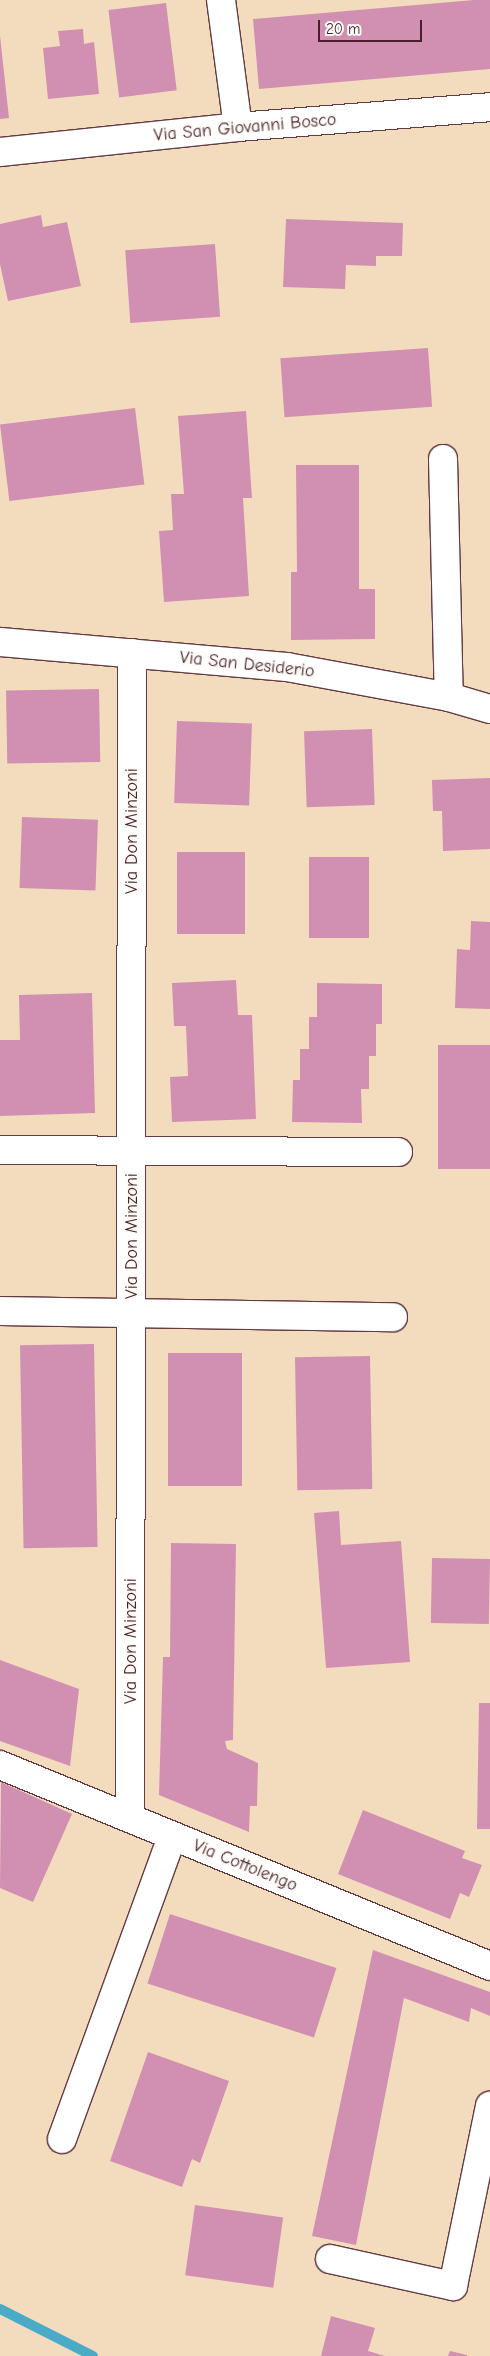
<!DOCTYPE html>
<style>
body{margin:0}
#map{position:relative;width:490px;height:2356px;overflow:hidden;background:#f3dcbe;font-family:"Comic Neue",sans-serif}
div>[style]{position:absolute}
.stream>*{height:10px;margin:-5px;padding:0 5px;transform-origin:5px;border-radius:5px;background:#4aabc9}
.building>*{inset:0;background:#d190b1;transform-origin:0 0}
.roads{filter:drop-shadow(1px 0 #633b41) drop-shadow(-1px 0 #633b41) drop-shadow(0 1px #633b41) drop-shadow(0 -1px #633b41)}
.minor>*{height:28px;margin:-14px;padding:0 14px;transform-origin:14px;border-radius:14px;background:#fff}
span{translate:-50% -50%;white-space:nowrap;text-align:center;line-height:1.15;-webkit-text-stroke:4px #fdfcf7;paint-order:stroke}
.street-label{font-size:18px;color:#4a1f2b}
.scale{position:absolute;left:318px;top:20px;width:104px;height:22px;box-sizing:border-box;border:2px solid #4a1f2b;border-top:0;padding-left:6px;font-size:15px;line-height:18px;white-space:nowrap;color:#4a1f2b;-webkit-text-stroke:4px #fdfcf7;paint-order:stroke}
</style>
<div id="map">
<div class="stream">
<div style="left:0;top:2309px;width:104px;rotate:26.8deg"></div>
</div>
<div class="building">
<div style="clip-path:polygon(474px 0,490px 0,490px 69px,259px 89px,253px 19px)"></div>
<div style="left:166px;top:3px;width:88px;height:58px;rotate:83deg"></div>
<div style="clip-path:polygon(83px 29px,84px 44px,94px 42px,99px 94px,48px 99px,43px 48px,60px 46px,58px 31px)"></div>
<div style="clip-path:polygon(0 36px,9px 118px,0 119px)"></div>
<div style="clip-path:polygon(41px 215px,43px 227px,67px 222px,81px 286px,8px 301px,0 264px,0 224px)"></div>
<div style="clip-path:polygon(286px 219px,403px 223px,402px 256px,376px 256px,376px 266px,346px 265px,345px 289px,283px 287px)"></div>
<div style="left:215px;top:244px;width:73px;height:90px;rotate:86deg"></div>
<div style="left:428px;top:348px;width:59px;height:148px;rotate:86deg"></div>
<div style="left:135px;top:408px;width:77px;height:136px;rotate:83deg"></div>
<div style="clip-path:polygon(246px 411px,252px 498px,243px 498px,249px 596px,164px 602px,159px 531px,173px 530px,171px 494px,184px 494px,178px 416px)"></div>
<div style="clip-path:polygon(296px 465px,359px 465px,359px 589px,375px 589px,375px 639px,291px 640px,291px 572px,297px 572px)"></div>
<div style="left:99px;top:689px;width:73px;height:93px;rotate:89deg"></div>
<div style="left:177px;top:721px;width:75px;height:82px;rotate:2deg"></div>
<div style="left:372px;top:729px;width:76px;height:68px;rotate:88deg"></div>
<div style="clip-path:polygon(490px 778px,490px 849px,443px 851px,442px 811px,433px 811px,432px 780px)"></div>
<div style="left:22px;top:817px;width:76px;height:71px;rotate:2deg"></div>
<div style="left:177px;top:852px;width:68px;height:82px"></div>
<div style="left:309px;top:857px;width:60px;height:81px"></div>
<div style="clip-path:polygon(471px 921px,490px 922px,490px 1009px,455px 1008px,457px 949px,470px 950px)"></div>
<div style="clip-path:polygon(236px 980px,238px 1015px,252px 1015px,256px 1119px,172px 1122px,170px 1077px,188px 1076px,186px 1026px,174px 1026px,172px 983px)"></div>
<div style="clip-path:polygon(317px 983px,382px 984px,382px 1024px,376px 1024px,376px 1056px,369px 1056px,369px 1089px,361px 1089px,362px 1123px,292px 1122px,293px 1080px,300px 1080px,300px 1049px,309px 1049px,309px 1017px,317px 1017px)"></div>
<div style="clip-path:polygon(92px 993px,95px 1113px,0 1116px,0 1040px,20px 1040px,19px 995px)"></div>
<div style="left:490px;top:1045px;width:124px;height:52px;rotate:90deg"></div>
<div style="left:94px;top:1344px;width:203px;height:74px;rotate:89deg"></div>
<div style="left:242px;top:1353px;width:133px;height:74px;rotate:90deg"></div>
<div style="left:370px;top:1356px;width:133px;height:75px;rotate:89deg"></div>
<div style="clip-path:polygon(339px 1511px,341px 1545px,401px 1541px,410px 1662px,326px 1668px,314px 1513px)"></div>
<div style="clip-path:polygon(171px 1543px,236px 1544px,233px 1740px,225px 1741px,227px 1749px,258px 1763px,257px 1806px,250px 1806px,249px 1832px,159px 1795px,163px 1657px,170px 1657px)"></div>
<div style="left:432px;top:1558px;width:58px;height:65px;rotate:1deg"></div>
<div style="clip-path:polygon(0 1660px,79px 1689px,70px 1766px,0 1741px)"></div>
<div style="clip-path:polygon(479px 1703px,490px 1703px,490px 1829px,477px 1829px)"></div>
<div style="clip-path:polygon(1px 1782px,72px 1814px,33px 1902px,0 1888px)"></div>
<div style="clip-path:polygon(363px 1810px,465px 1851px,462px 1858px,482px 1865px,469px 1897px,460px 1893px,450px 1919px,338px 1874px)"></div>
<div style="left:170px;top:1914px;width:175px;height:73px;rotate:18deg"></div>
<div style="clip-path:polygon(373px 1950px,490px 1992px,490px 2016px,471px 2008px,469px 2022px,404px 1998px,356px 2245px,312px 2236px)"></div>
<div style="clip-path:polygon(148px 2052px,229px 2081px,200px 2163px,192px 2159px,182px 2187px,110px 2161px)"></div>
<div style="left:195px;top:2205px;width:89px;height:71px;rotate:8deg"></div>
<div style="clip-path:polygon(331px 2316px,375px 2328px,368px 2351px,385px 2356px,321px 2356px)"></div>
<div style="clip-path:polygon(450px 2351px,467px 2355px,467px 2356px,448px 2356px)"></div>
</div>
<div class="roads">
<div class="minor">
<div style="left:221px;top:0;width:128px;rotate:82.4deg"></div>
<div style="left:0;top:152px;width:239px;rotate:-6deg"></div>
<div style="left:238px;top:127px;width:253px;rotate:-4.5deg"></div>
<div style="left:443px;top:459px;width:238px;rotate:88.6deg"></div>
<div style="left:0;top:642px;width:288px;rotate:5deg"></div>
<div style="left:287px;top:667px;width:165px;rotate:10.5deg"></div>
<div style="left:449px;top:697px;width:43px;rotate:16.3deg"></div>
<div style="left:0;top:1150px;width:398px;rotate:0.3deg"></div>
<div style="left:0;top:1311px;width:393px;rotate:0.9deg"></div>
<div style="left:0;top:1765px;width:530px;rotate:22.3deg"></div>
<div style="left:130px;top:1818px;width:1165px;rotate:-89.9deg"></div>
<div style="left:62px;top:2139px;width:322px;rotate:-70deg"></div>
<div style="left:330px;top:2259px;width:126px;rotate:12.4deg"></div>
<div style="left:453px;top:2286px;width:184px;rotate:-78.4deg"></div>
</div>
</div>
<div class="street-label">
<span style="left:245px;top:128px;rotate:-5deg">Via San Giovanni Bosco</span>
<span style="left:247px;top:665px;rotate:6deg">Via San Desiderio</span>
<span style="left:132px;top:831px;rotate:-90deg">Via Don Minzoni</span>
<span style="left:132px;top:1236px;rotate:-90deg">Via Don Minzoni</span>
<span style="left:131px;top:1641px;rotate:-90deg">Via Don Minzoni</span>
<span style="left:245px;top:1866px;rotate:22deg">Via Cottolengo</span>
</div>
<div class="scale">20 m</div>
</div>
